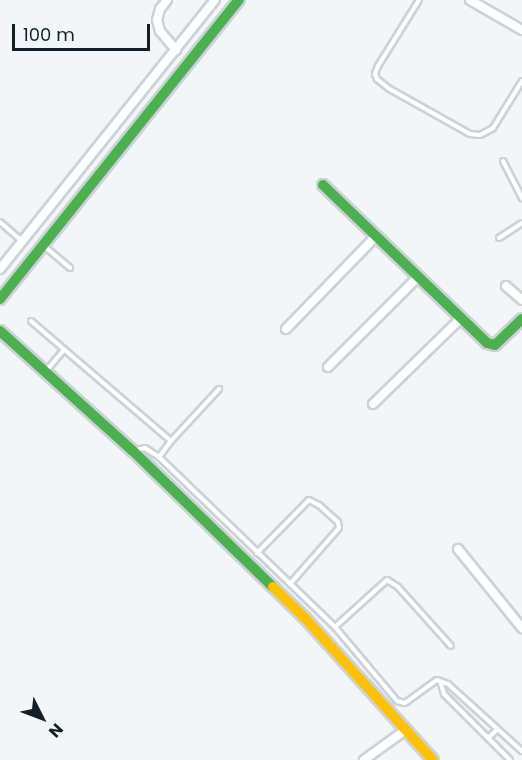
<!DOCTYPE html>
<style>
body{margin:0}
#map{position:relative;width:522px;height:760px;overflow:hidden;background:#f3f6f8;font-family:Poppins,sans-serif}
div>[style]{position:absolute}
.roads{filter:drop-shadow(2px 0 #cbd3d8) drop-shadow(-2px 0 #cbd3d8) drop-shadow(0 2px #cbd3d8) drop-shadow(0 -2px #cbd3d8)}
.lane>*{height:4px;margin:-2px;padding:0 2px;transform-origin:2px;border-radius:2px;background:#fdfefe}
.street>*{height:8px;margin:-4px;padding:0 4px;transform-origin:4px;border-radius:4px;background:#fdfefe}
.fast>*{height:10px;margin:-5px;padding:0 5px;transform-origin:5px;border-radius:5px;background:#4caf50}
.slow>*{height:10px;margin:-5px;padding:0 5px;transform-origin:5px;border-radius:5px;background:#ffc107}
span{translate:-50% -50%;white-space:nowrap;text-align:center;line-height:1.15;-webkit-text-stroke:4.5px #f0f7fb;paint-order:stroke}
.north{position:absolute;left:12px;top:688px;width:60px;height:60px;-webkit-text-stroke:4px #f0f7fb;paint-order:stroke;rotate:132deg;font-size:16px;font-weight:700;line-height:24px;text-align:center;color:#121f27}
.north::after{content:'';display:block;margin:auto;width:21px;height:27px;background:#121f27;clip-path:polygon(50% 0,100% 100%,50% 72%,0 100%)}
.scale{position:absolute;left:12px;top:24px;width:138px;height:27px;box-sizing:border-box;border:3px solid #121f27;border-top:0;padding-left:8px;font-size:18px;line-height:21px;white-space:nowrap;color:#121f27;-webkit-text-stroke:4px #f0f7fb;paint-order:stroke}
</style>
<div id="map">
<div class="roads">
<div class="lane">
<div style="left:419px;top:0;width:78px;rotate:121.8deg"></div>
<div style="left:378px;top:66px;width:9px;rotate:111deg"></div>
<div style="left:375px;top:74px;width:5px;rotate:68deg"></div>
<div style="left:377px;top:79px;width:14px;rotate:39deg"></div>
<div style="left:388px;top:88px;width:94px;rotate:29.3deg"></div>
<div style="left:470px;top:134px;width:10px;rotate:6deg"></div>
<div style="left:480px;top:135px;width:15px;rotate:-28deg"></div>
<div style="left:493px;top:128px;width:55px;rotate:-58.3deg"></div>
<div style="left:503px;top:161px;width:42px;rotate:62.8deg"></div>
<div style="left:0;top:222px;width:29px;rotate:41deg"></div>
<div style="left:499px;top:238px;width:27px;rotate:-33deg"></div>
<div style="left:44px;top:246px;width:34px;rotate:40deg"></div>
<div style="left:31px;top:321px;width:184px;rotate:40.6deg"></div>
<div style="left:171px;top:441px;width:20px;rotate:127deg"></div>
<div style="left:47px;top:370px;width:26px;rotate:-50deg"></div>
<div style="left:171px;top:441px;width:71px;rotate:-47.3deg"></div>
<div style="left:135px;top:450px;width:10px;rotate:-11deg"></div>
<div style="left:145px;top:448px;width:17px;rotate:33deg"></div>
<div style="left:159px;top:457px;width:245px;rotate:44deg"></div>
<div style="left:335px;top:627px;width:70px;rotate:-42.1deg"></div>
<div style="left:387px;top:580px;width:13px;rotate:32deg"></div>
<div style="left:398px;top:587px;width:79px;rotate:48.1deg"></div>
<div style="left:257px;top:553px;width:74px;rotate:-45.5deg"></div>
<div style="left:309px;top:500px;width:11px;rotate:27deg"></div>
<div style="left:319px;top:505px;width:25px;rotate:42deg"></div>
<div style="left:338px;top:522px;width:6px;rotate:81deg"></div>
<div style="left:339px;top:528px;width:74px;rotate:131.2deg"></div>
<div style="left:335px;top:627px;width:97px;rotate:50deg"></div>
<div style="left:397px;top:701px;width:8px;rotate:14deg"></div>
<div style="left:405px;top:703px;width:39px;rotate:-36deg"></div>
<div style="left:437px;top:680px;width:12px;rotate:20deg"></div>
<div style="left:448px;top:684px;width:100px;rotate:42.2deg"></div>
<div style="left:441px;top:684px;width:10px;rotate:73deg"></div>
<div style="left:444px;top:694px;width:93px;rotate:45deg"></div>
<div style="left:488px;top:738px;width:13px;rotate:-42deg"></div>
</div>
<div class="street">
<div style="left:167px;top:0;width:11px;rotate:128deg"></div>
<div style="left:160px;top:9px;width:11px;rotate:105deg"></div>
<div style="left:157px;top:20px;width:11px;rotate:75deg"></div>
<div style="left:160px;top:31px;width:25px;rotate:50deg"></div>
<div style="left:470px;top:0;width:60px;rotate:30deg"></div>
<div style="left:0;top:269px;width:344px;rotate:-51.4deg"></div>
<div style="left:506px;top:286px;width:21px;rotate:41deg"></div>
<div style="left:286px;top:329px;width:129px;rotate:-45.9deg"></div>
<div style="left:328px;top:367px;width:127px;rotate:-45deg"></div>
<div style="left:373px;top:404px;width:123px;rotate:-44.3deg"></div>
<div style="left:458px;top:549px;width:102px;rotate:51deg"></div>
<div style="left:364px;top:760px;width:49px;rotate:-35.9deg"></div>
</div>
<div class="fast">
<div style="left:323px;top:185px;width:228px;rotate:43.9deg"></div>
<div style="left:487px;top:343px;width:8px;rotate:14deg"></div>
<div style="left:495px;top:345px;width:37px;rotate:-44deg"></div>
<div style="left:0;top:299px;width:383px;rotate:-51.4deg"></div>
<div style="left:0;top:331px;width:179px;rotate:42.1deg"></div>
<div style="left:133px;top:451px;width:195px;rotate:44.2deg"></div>
</div>
<div class="slow">
<div style="left:273px;top:587px;width:45px;rotate:44.1deg"></div>
<div style="left:305px;top:618px;width:191px;rotate:48deg"></div>
</div>
</div>
<div class="north">N</div>
<div class="scale">100 m</div>
</div>
